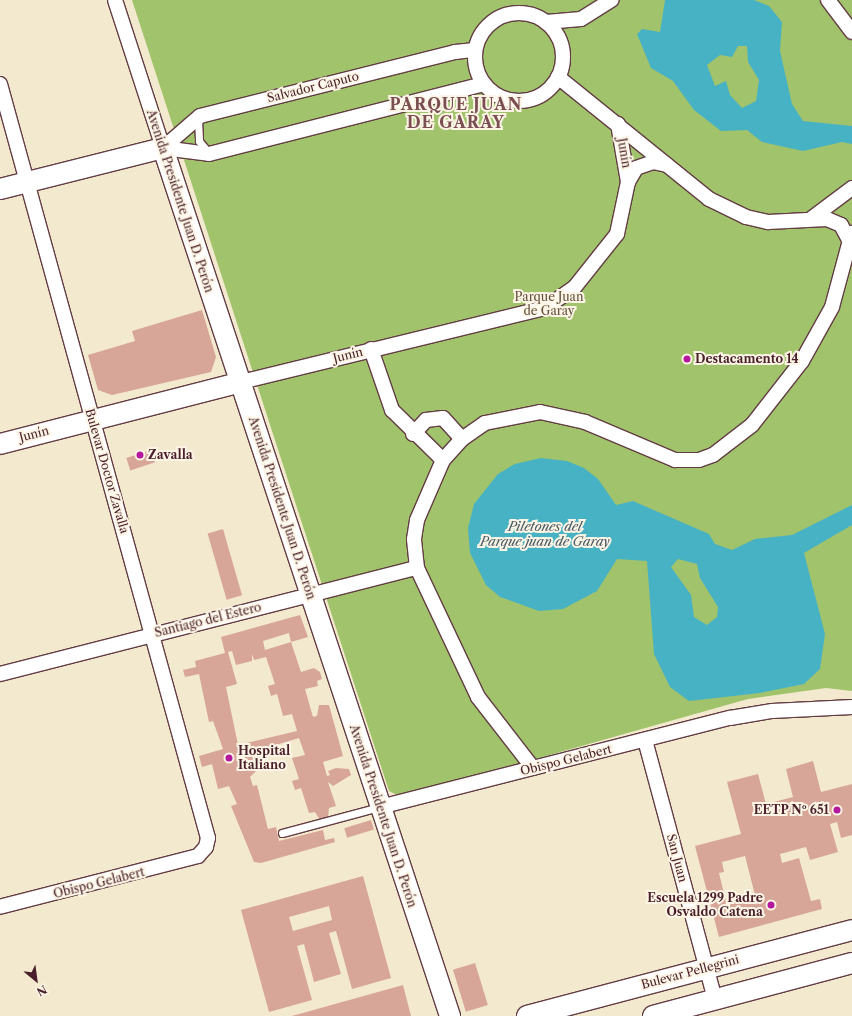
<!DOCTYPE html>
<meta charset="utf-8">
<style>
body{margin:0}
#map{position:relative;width:852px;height:1016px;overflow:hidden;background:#f3e9ce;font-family:"Libre Caslon Text",serif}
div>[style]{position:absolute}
.green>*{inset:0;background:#a1c36c}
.water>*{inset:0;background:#47b2c4}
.building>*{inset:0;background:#d7a699;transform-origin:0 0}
.roads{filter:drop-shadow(1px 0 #633d43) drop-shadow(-1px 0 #633d43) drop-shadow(0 1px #633d43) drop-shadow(0 -1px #633d43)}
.lane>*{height:7px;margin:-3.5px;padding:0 3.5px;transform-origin:3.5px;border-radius:3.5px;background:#fff}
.street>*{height:14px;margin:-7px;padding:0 7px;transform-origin:7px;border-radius:7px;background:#fff}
.street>.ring{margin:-7px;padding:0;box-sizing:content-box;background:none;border:14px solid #fff;border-radius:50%}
.secondary>*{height:20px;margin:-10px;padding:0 10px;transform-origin:10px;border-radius:10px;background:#fff}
.dots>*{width:11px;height:11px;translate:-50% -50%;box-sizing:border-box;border:2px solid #fcf5e5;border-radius:50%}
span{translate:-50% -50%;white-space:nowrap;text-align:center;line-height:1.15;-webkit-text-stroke:4px #fcf5e5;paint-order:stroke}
.street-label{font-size:12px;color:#4a1f2b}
.park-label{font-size:12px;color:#64503e}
.poi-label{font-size:12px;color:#4a1f2b;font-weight:700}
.left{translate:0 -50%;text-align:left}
.right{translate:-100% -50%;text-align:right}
.water-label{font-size:13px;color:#495a68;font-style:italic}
.district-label{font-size:16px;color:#7b4e52;font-weight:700;letter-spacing:1px}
.north{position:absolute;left:16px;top:960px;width:40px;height:40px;-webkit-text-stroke:3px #fcf5e5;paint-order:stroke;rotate:151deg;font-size:11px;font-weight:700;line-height:16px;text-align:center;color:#4a1f2b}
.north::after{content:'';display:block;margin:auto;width:14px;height:18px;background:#4a1f2b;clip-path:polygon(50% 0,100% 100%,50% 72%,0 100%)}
</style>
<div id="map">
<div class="green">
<div style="clip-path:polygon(132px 0,852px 0,852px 691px,826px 688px,748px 699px,401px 797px,389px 791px)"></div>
</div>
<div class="water">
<div style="clip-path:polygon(evenodd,665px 0,754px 0,769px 6px,782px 22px,780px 51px,792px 104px,803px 121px,852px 126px,852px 144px,842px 142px,803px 151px,762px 142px,747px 130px,721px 131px,694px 110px,673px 81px,651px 68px,637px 34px,642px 29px,660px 32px,665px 0,738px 46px,747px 46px,748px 62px,759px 80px,756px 101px,742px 108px,730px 95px,726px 81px,715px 86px,707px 65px,720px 55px,732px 57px,738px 46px)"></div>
<div style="clip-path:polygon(evenodd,541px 458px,567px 461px,584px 468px,598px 479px,616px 505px,633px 501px,709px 534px,715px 544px,732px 550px,755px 539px,792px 535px,852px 505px,852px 525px,804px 553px,825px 634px,820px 669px,804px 684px,760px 693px,689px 701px,670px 687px,654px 654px,647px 561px,617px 559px,597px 591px,563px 609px,539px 611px,500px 597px,486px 585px,470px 553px,468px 528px,474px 504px,498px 474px,515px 464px,541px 458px,678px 559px,697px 564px,700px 578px,718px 607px,717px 617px,707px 625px,694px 617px,691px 595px,671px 567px,678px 559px)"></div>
</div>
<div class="building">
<div style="clip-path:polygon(202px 310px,216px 357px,211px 372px,112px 395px,98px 390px,88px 355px,135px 341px,132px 331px)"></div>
<div style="left:151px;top:450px;width:13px;height:26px;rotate:72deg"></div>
<div style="left:223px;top:529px;width:69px;height:16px;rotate:74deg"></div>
<div style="clip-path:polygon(evenodd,300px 615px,308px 637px,291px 642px,289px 633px,263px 641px,265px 650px,291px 642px,301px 672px,314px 668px,320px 672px,322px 679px,317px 681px,318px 686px,305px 689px,313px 717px,317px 716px,319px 705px,329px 705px,343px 756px,323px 762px,327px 776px,330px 775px,328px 771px,336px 768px,349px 769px,351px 775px,333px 786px,328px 782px,336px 806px,329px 808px,328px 818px,320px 820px,315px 812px,309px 813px,301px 788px,295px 790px,292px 781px,299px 779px,292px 758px,305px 755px,299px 738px,256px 751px,259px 760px,257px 770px,250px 777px,253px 786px,257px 785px,268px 829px,276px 827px,279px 841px,323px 830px,325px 840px,334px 838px,335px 842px,261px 863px,254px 862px,231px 806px,237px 804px,229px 786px,218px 789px,212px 764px,202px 767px,199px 756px,223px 749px,213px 721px,209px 722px,199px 674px,185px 677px,183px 670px,196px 667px,195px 661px,225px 653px,221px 637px,300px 615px,232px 651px,236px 665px,252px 661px,252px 654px,254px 660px,266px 657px,275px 684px,268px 686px,271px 696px,277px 694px,283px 716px,292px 714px,297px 731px,238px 745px,226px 687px,237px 684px,228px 652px,232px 651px)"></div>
<div style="clip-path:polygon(evenodd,813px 761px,821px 792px,852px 784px,852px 835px,841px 838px,837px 822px,830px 824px,838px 852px,810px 860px,806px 847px,780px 854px,782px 863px,799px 858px,811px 901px,820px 899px,822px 909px,719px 937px,695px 846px,741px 834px,727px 782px,758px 774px,766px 804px,793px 797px,786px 769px,813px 761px,745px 856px,755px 895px,726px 902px,719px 873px,724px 872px,722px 862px,745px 856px)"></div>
<div style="left:371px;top:820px;width:10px;height:28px;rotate:73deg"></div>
<div style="clip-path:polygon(evenodd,363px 876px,391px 978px,352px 989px,336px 931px,329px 933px,341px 974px,314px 982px,304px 944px,297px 946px,312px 1000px,269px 1012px,241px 910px,363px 876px,329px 906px,332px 920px,293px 931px,289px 917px,329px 906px)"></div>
<div style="left:475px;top:963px;width:44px;height:23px;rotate:73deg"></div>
<div style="clip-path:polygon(403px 985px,411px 1016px,292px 1016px)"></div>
</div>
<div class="roads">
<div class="lane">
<div style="left:198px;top:120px;width:21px;rotate:87deg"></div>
<div style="left:199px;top:141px;width:16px;rotate:50deg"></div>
<div style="left:282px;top:833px;width:100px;rotate:-15deg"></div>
</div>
<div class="street">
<div style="left:115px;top:0;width:156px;rotate:72deg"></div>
<div style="left:828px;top:0;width:40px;rotate:53deg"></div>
<div class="ring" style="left:475px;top:13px;width:74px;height:74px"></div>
<div style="left:546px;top:22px;width:35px;rotate:-5deg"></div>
<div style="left:581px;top:19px;width:36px;rotate:-32deg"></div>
<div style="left:558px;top:77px;width:194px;rotate:38.9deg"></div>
<div style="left:709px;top:199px;width:41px;rotate:25.9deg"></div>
<div style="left:746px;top:217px;width:23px;rotate:13deg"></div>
<div style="left:768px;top:222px;width:59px;rotate:-2.9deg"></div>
<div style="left:827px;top:219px;width:15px;rotate:23deg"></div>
<div style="left:841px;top:225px;width:21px;rotate:62deg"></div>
<div style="left:0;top:84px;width:782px;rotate:74.58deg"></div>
<div style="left:208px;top:838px;width:9px;rotate:103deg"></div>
<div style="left:206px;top:847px;width:12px;rotate:132deg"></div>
<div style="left:198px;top:856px;width:204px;rotate:165.6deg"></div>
<div style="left:618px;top:124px;width:59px;rotate:80.2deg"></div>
<div style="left:163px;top:148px;width:49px;rotate:-40.9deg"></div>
<div style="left:200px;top:116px;width:263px;rotate:-14.1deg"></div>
<div style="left:455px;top:52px;width:20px;rotate:-6deg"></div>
<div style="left:163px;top:148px;width:46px;rotate:7.4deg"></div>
<div style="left:209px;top:154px;width:283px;rotate:-14.3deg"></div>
<div style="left:812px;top:218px;width:50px;rotate:-36.9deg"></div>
<div style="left:371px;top:349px;width:65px;rotate:71deg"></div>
<div style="left:392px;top:410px;width:71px;rotate:44.4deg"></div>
<div style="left:241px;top:382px;width:313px;rotate:-13.7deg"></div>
<div style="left:545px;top:308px;width:35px;rotate:-35deg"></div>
<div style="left:574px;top:288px;width:69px;rotate:-51.5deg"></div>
<div style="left:617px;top:234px;width:53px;rotate:-78.1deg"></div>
<div style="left:628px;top:182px;width:16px;rotate:-60deg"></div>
<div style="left:636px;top:168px;width:18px;rotate:-19deg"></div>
<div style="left:653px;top:162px;width:14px;rotate:12deg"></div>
<div style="left:413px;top:434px;width:19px;rotate:-47deg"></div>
<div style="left:426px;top:420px;width:17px;rotate:-7deg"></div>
<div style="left:443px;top:418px;width:28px;rotate:48deg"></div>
<div style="left:0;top:674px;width:430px;rotate:-14.3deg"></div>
<div style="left:645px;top:740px;width:268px;rotate:74.9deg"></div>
<div style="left:533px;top:768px;width:90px;rotate:-127.8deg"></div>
<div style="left:478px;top:697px;width:143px;rotate:-115.3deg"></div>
<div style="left:417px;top:568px;width:29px;rotate:-96deg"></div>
<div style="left:414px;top:539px;width:19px;rotate:-81deg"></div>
<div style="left:417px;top:520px;width:65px;rotate:-66.6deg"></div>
<div style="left:443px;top:460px;width:28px;rotate:-48deg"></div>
<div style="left:462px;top:439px;width:28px;rotate:-35deg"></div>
<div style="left:485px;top:423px;width:56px;rotate:-11.3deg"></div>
<div style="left:540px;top:412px;width:46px;rotate:12.5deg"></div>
<div style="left:585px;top:422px;width:98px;rotate:22.9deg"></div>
<div style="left:675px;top:460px;width:24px"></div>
<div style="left:699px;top:460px;width:15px;rotate:-20deg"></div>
<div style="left:713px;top:455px;width:49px;rotate:-37.6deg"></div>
<div style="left:752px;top:425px;width:81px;rotate:-52deg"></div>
<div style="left:802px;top:361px;width:62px;rotate:-60.9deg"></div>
<div style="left:832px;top:307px;width:77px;rotate:-74.9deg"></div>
<div style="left:380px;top:807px;width:361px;rotate:-14.3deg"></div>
<div style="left:730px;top:718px;width:43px;rotate:-9.5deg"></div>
<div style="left:772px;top:711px;width:80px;rotate:-2.9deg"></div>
</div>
<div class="secondary">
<div style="left:0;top:189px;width:168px;rotate:-14.1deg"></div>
<div style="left:163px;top:148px;width:914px;rotate:71.7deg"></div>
<div style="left:0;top:444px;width:249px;rotate:-14.4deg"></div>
<div style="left:527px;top:1016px;width:336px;rotate:-14.8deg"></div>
<div style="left:653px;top:1016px;width:206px;rotate:-14.9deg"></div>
</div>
</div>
<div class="dots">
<div style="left:687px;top:359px;background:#b5179e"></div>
<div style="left:140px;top:455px;background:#b5179e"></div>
<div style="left:229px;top:758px;background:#b5179e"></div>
<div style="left:837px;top:810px;background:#b5179e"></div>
<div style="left:771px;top:905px;background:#b5179e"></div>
</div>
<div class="street-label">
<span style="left:313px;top:87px;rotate:-14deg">Salvador Caputo</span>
<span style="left:624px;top:153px;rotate:80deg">Junín</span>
<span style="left:180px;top:201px;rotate:72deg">Avenida Presidente Juan D. Perón</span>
<span style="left:348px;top:355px;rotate:-14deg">Junín</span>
<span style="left:34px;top:434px;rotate:-15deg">Junín</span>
<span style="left:107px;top:471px;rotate:74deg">Bulevar Doctor Zavalla</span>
<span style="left:282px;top:508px;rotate:72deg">Avenida Presidente Juan D. Perón</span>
<span style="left:208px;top:620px;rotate:-14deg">Santiago del Estero</span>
<span style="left:566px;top:760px;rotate:-14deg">Obispo Gelabert</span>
<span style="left:383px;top:816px;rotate:72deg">Avenida Presidente Juan D. Perón</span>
<span style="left:677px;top:858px;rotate:75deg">San Juan</span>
<span style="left:99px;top:883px;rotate:-14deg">Obispo Gelabert</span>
<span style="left:690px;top:972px;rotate:-15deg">Bulevar Pellegrini</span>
</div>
<div class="park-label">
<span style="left:549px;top:304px">Parque Juan<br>de Garay</span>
</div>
<div class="poi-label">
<span class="left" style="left:695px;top:359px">Destacamento 14</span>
<span class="left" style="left:148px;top:455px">Zavalla</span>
<span class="left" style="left:238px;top:758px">Hospital<br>Italiano</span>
<span class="right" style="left:829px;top:810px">EETP Nº 651</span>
<span class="right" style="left:763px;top:905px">Escuela 1299 Padre<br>Osvaldo Catena</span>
</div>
<div class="water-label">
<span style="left:545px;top:534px">Piletones del<br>Parque juan de Garay</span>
</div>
<div class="district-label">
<span style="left:456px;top:113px">PARQUE JUAN<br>DE GARAY</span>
</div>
<div class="north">N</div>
</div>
